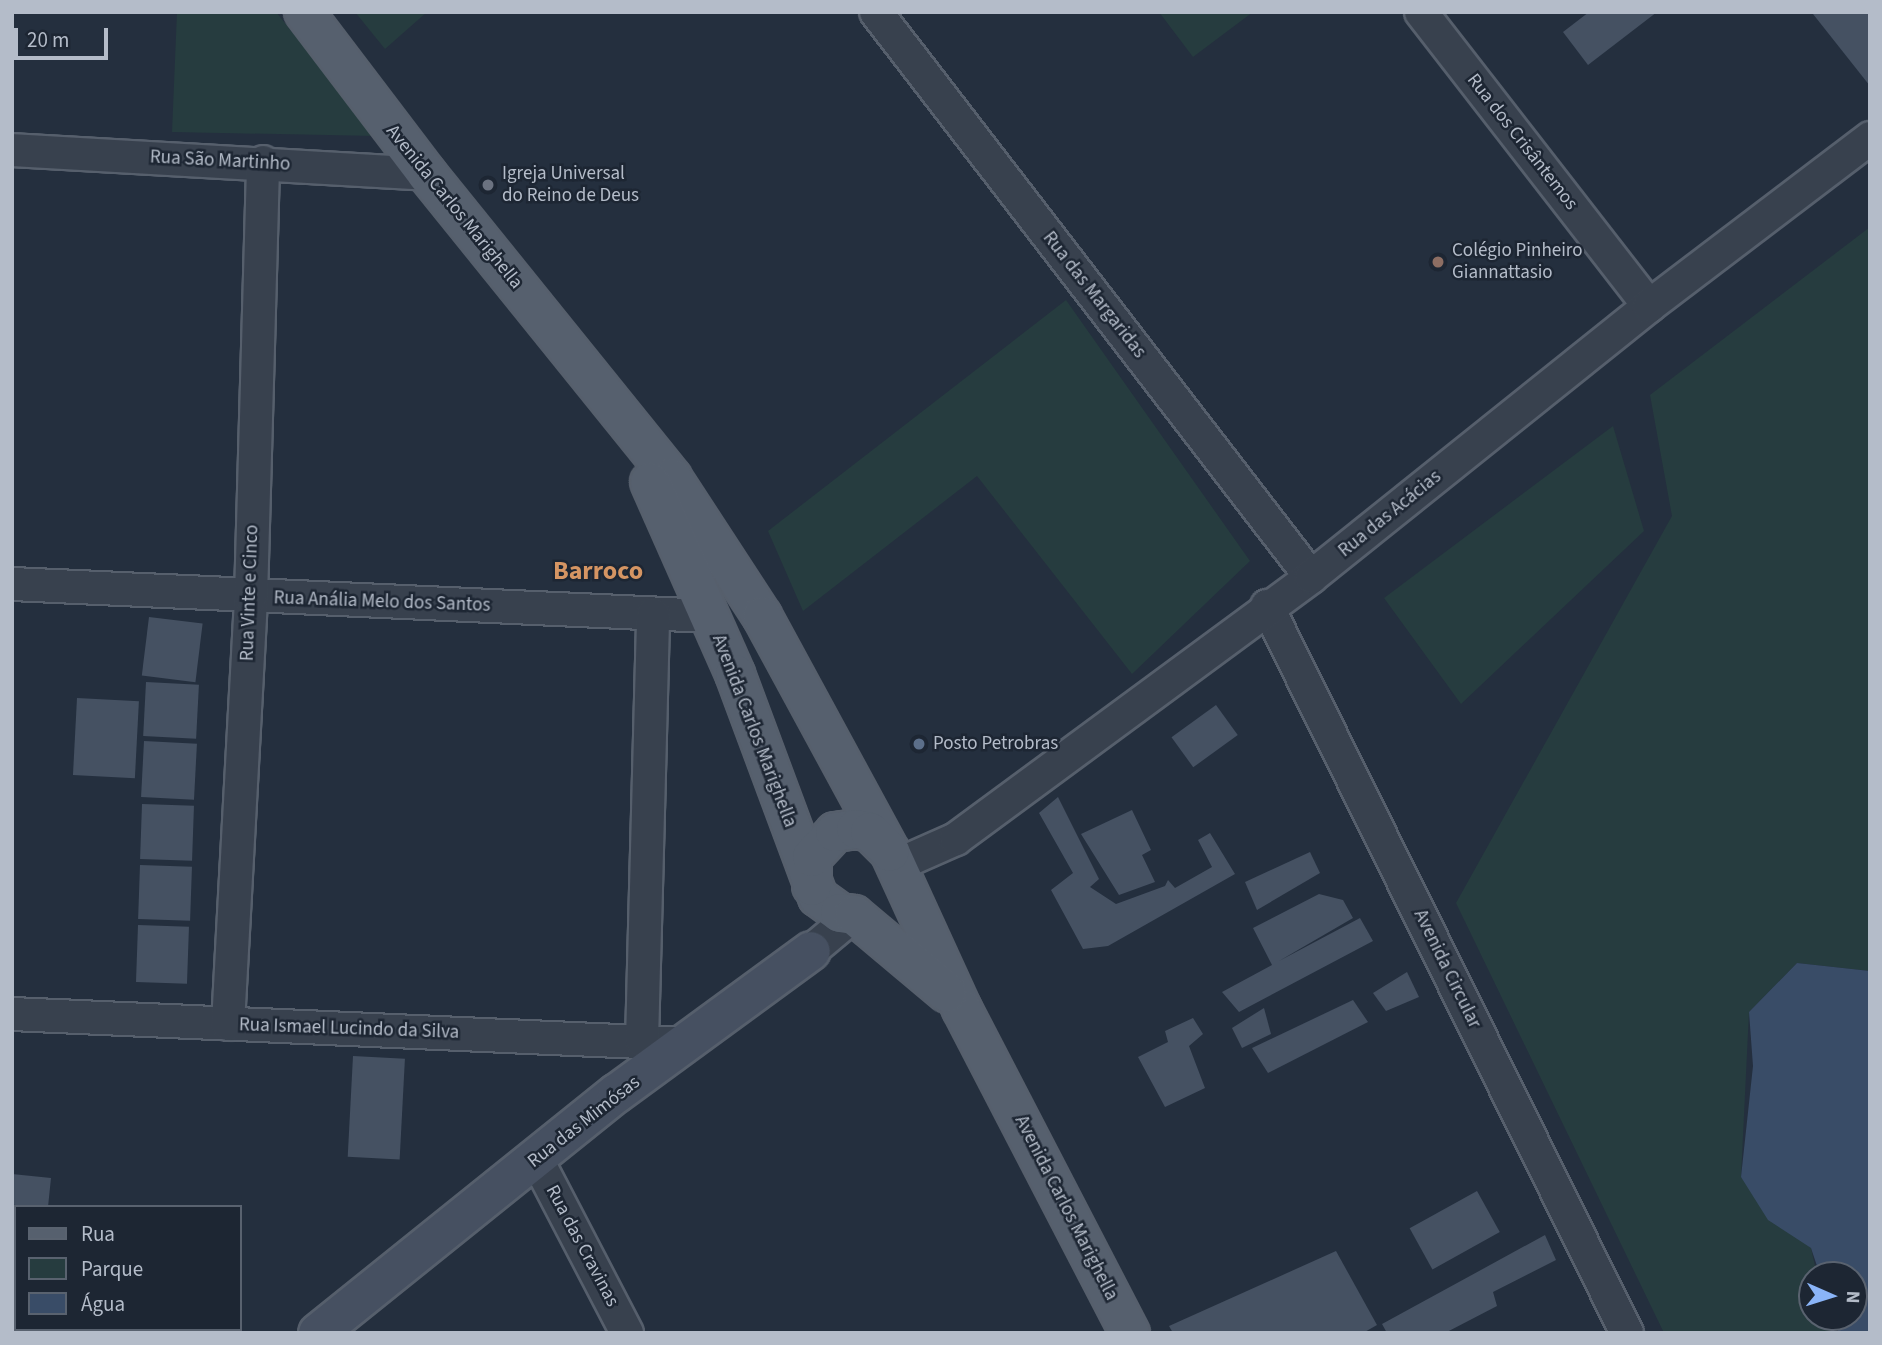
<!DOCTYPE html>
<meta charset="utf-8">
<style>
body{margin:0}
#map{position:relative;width:1882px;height:1345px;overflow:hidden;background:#242f3e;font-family:"Source Sans 3",sans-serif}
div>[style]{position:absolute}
.green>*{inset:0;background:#263c3f}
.water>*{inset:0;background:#394c67}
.building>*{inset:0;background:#455162;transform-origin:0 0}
.roads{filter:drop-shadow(2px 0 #565f6c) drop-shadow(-2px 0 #565f6c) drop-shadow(0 2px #565f6c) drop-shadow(0 -2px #565f6c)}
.street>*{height:32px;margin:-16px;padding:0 16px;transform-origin:16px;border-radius:16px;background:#38414e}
.secondary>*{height:38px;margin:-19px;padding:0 19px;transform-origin:19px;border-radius:19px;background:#465061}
.primary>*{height:38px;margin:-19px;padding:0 19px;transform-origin:19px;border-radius:19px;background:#56606e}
.dots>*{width:19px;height:19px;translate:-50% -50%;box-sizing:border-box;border:4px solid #1d2633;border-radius:50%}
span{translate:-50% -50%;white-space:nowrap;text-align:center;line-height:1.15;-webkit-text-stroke:5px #1d2633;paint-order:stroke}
.street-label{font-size:19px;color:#b4bcc9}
.poi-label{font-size:19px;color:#b4bcc9}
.left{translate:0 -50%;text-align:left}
.district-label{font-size:26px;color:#d59563;font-weight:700}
.frame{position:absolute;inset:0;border:14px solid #b4bcc9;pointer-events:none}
.legend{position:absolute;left:14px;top:1205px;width:228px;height:126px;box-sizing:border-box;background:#1d2633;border:2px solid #59626f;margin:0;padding:9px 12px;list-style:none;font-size:21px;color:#b4bcc9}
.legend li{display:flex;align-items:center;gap:14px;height:35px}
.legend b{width:35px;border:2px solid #59626f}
.north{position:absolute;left:1798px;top:1261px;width:70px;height:70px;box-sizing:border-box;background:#1d2633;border:2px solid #59626f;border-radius:50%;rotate:93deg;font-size:19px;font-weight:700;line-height:28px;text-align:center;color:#b4bcc9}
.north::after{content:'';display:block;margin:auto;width:24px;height:32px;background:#8ab4f8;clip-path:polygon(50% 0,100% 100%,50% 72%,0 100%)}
.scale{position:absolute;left:14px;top:28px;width:94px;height:32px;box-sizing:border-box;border:4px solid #b4bcc9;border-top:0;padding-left:9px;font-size:21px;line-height:24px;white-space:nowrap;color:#b4bcc9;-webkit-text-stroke:5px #1d2633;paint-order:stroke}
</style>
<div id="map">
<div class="green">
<div style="clip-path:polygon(177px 12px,276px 12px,376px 136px,172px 132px)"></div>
<div style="clip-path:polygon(355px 12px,427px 12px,385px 49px)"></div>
<div style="clip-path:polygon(1159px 12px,1253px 12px,1193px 57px)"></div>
<div style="clip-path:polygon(1870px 227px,1870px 971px,1797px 963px,1749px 1012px,1741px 1177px,1811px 1248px,1817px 1275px,1812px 1275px,1812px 1317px,1828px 1317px,1832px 1333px,1664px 1333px,1456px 903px,1672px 516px,1650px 395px)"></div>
<div style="clip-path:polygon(1066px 300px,1250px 561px,1132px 674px,977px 476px,803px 611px,768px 531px)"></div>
<div style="clip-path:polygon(1613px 426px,1644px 531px,1461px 704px,1384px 598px)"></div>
</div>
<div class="water">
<div style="clip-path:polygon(1797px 963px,1870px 971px,1870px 1333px,1839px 1333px,1833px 1317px,1854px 1317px,1854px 1275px,1820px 1275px,1811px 1248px,1768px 1220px,1741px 1177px,1753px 1066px,1749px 1012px)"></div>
</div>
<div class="building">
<div style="clip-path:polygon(1589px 12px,1657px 12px,1588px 65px,1563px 32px)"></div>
<div style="clip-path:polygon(1815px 12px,1870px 12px,1870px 86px,1813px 14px)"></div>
<div style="left:149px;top:617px;width:54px;height:59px;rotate:7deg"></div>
<div style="left:146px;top:682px;width:53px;height:54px;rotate:3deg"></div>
<div style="left:77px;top:698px;width:62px;height:77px;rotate:3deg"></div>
<div style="left:1216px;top:705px;width:37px;height:55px;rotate:54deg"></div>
<div style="left:144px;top:741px;width:53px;height:56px;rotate:3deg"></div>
<div style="clip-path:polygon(1058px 797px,1099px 879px,1090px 887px,1116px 904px,1165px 886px,1168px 880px,1175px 888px,1212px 867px,1198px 840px,1210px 833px,1235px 874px,1108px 946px,1083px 949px,1051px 890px,1073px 873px,1039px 813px)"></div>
<div style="left:142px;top:804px;width:52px;height:55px;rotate:2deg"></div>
<div style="clip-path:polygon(1132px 810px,1151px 850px,1142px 855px,1155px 882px,1119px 895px,1081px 834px)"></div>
<div style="clip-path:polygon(1310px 852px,1320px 873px,1257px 910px,1245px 882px)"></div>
<div style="left:140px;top:865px;width:52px;height:54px;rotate:2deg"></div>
<div style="clip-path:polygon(1319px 894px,1343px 900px,1353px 918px,1279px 961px,1360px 918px,1373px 941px,1239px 1012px,1222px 992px,1272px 965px,1253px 928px)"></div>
<div style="left:138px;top:925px;width:51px;height:57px;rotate:2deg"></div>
<div style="clip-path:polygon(1407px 972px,1419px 997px,1386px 1011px,1373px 993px)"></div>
<div style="clip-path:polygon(1353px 1000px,1368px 1022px,1268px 1073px,1252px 1048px)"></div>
<div style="clip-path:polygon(1264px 1008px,1271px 1034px,1242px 1048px,1232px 1028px)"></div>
<div style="clip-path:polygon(1193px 1018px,1203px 1034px,1189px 1046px,1205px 1088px,1165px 1107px,1138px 1057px,1168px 1042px,1165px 1031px)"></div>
<div style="left:353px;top:1056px;width:52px;height:101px;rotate:3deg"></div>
<div style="clip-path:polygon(12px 1174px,51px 1178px,48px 1207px,16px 1207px,16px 1232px)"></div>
<div style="left:1477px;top:1191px;width:47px;height:77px;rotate:61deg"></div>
<div style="clip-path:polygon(1545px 1235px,1556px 1260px,1493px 1292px,1497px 1306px,1445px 1333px,1387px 1333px,1382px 1324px)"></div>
<div style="clip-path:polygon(1336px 1251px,1377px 1325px,1363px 1333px,1173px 1333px,1169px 1326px)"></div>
</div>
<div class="roads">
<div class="street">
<div style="left:876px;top:12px;width:713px;rotate:52.41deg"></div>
<div style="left:1421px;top:12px;width:372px;rotate:52.2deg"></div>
<div style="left:12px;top:150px;width:416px;rotate:3.3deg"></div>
<div style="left:12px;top:584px;width:698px;rotate:2.63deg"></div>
<div style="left:1267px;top:606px;width:811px;rotate:63.66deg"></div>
<div style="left:895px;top:866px;width:67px;rotate:-23.9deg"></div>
<div style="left:956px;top:839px;width:441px;rotate:-36.4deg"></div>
<div style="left:1311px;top:577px;width:433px;rotate:-38.7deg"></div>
<div style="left:1649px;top:306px;width:278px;rotate:-37.2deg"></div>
<div style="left:811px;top:951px;width:56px;rotate:-39.9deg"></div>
<div style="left:12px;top:1014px;width:675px;rotate:2.55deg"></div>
<div style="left:228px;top:1024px;width:428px;rotate:-86.9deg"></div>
<div style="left:251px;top:597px;width:435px;rotate:-88.4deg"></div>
<div style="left:642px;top:1041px;width:427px;rotate:-88.5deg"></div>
<div style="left:537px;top:1160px;width:195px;rotate:62.5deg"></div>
</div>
<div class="secondary">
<div style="left:318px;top:1333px;width:383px;rotate:-38.8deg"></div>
<div style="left:617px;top:1093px;width:240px;rotate:-36.2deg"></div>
</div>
<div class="primary">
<div style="left:304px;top:12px;width:203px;rotate:52.8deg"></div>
<div style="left:427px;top:174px;width:390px;rotate:51.1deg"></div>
<div style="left:672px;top:478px;width:165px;rotate:56.9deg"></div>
<div style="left:762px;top:616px;width:268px;rotate:61.5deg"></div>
<div style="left:890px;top:852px;width:173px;rotate:65.4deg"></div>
<div style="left:962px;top:1009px;width:365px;rotate:62.6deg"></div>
<div style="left:650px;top:482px;width:210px;rotate:66.1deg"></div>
<div style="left:735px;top:674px;width:238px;rotate:69.6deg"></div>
<div style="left:818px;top:897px;width:27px;rotate:36deg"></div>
<div style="left:840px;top:913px;width:14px;rotate:8deg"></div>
<div style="left:854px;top:915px;width:121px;rotate:40deg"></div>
<div style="left:812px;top:886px;width:29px;rotate:-90deg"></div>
<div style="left:812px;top:857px;width:34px;rotate:-47deg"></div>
<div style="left:835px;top:832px;width:21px;rotate:-8deg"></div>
<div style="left:856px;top:829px;width:14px;rotate:12deg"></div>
<div style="left:870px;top:832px;width:28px;rotate:45deg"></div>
</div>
</div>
<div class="dots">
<div style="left:488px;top:185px;background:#6b7280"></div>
<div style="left:1438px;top:262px;background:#8d6e63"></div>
<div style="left:919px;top:744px;background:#5c6f8a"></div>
</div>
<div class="street-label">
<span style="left:1522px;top:142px;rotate:52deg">Rua dos Crisântemos</span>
<span style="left:220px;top:161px;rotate:3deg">Rua São Martinho</span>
<span style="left:454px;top:207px;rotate:51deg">Avenida Carlos Marighella</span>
<span style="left:1094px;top:295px;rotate:52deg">Rua das Margaridas</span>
<span style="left:1390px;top:514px;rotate:-39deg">Rua das Acácias</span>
<span style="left:250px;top:593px;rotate:-88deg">Rua Vinte e Cinco</span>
<span style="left:382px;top:602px;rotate:2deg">Rua Anália Melo dos Santos</span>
<span style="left:754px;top:731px;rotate:69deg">Avenida Carlos Marighella</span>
<span style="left:1447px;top:969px;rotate:64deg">Avenida Circular</span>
<span style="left:349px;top:1029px;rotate:2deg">Rua Ismael Lucindo da Silva</span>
<span style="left:584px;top:1122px;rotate:-38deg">Rua das Mimósas</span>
<span style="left:1066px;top:1208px;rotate:63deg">Avenida Carlos Marighella</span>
<span style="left:582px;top:1246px;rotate:62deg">Rua das Cravinas</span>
</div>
<div class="poi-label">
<span class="left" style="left:502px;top:185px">Igreja Universal<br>do Reino de Deus</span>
<span class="left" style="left:1452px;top:262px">Colégio Pinheiro<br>Giannattasio</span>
<span class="left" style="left:933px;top:744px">Posto Petrobras</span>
</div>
<div class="district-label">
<span style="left:598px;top:571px">Barroco</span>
</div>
<div class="frame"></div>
<ul class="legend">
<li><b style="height:9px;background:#56606e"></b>Rua</li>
<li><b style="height:19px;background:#263c3f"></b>Parque</li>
<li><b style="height:19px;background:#394c67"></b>Água</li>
</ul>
<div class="north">N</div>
<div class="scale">20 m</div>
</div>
